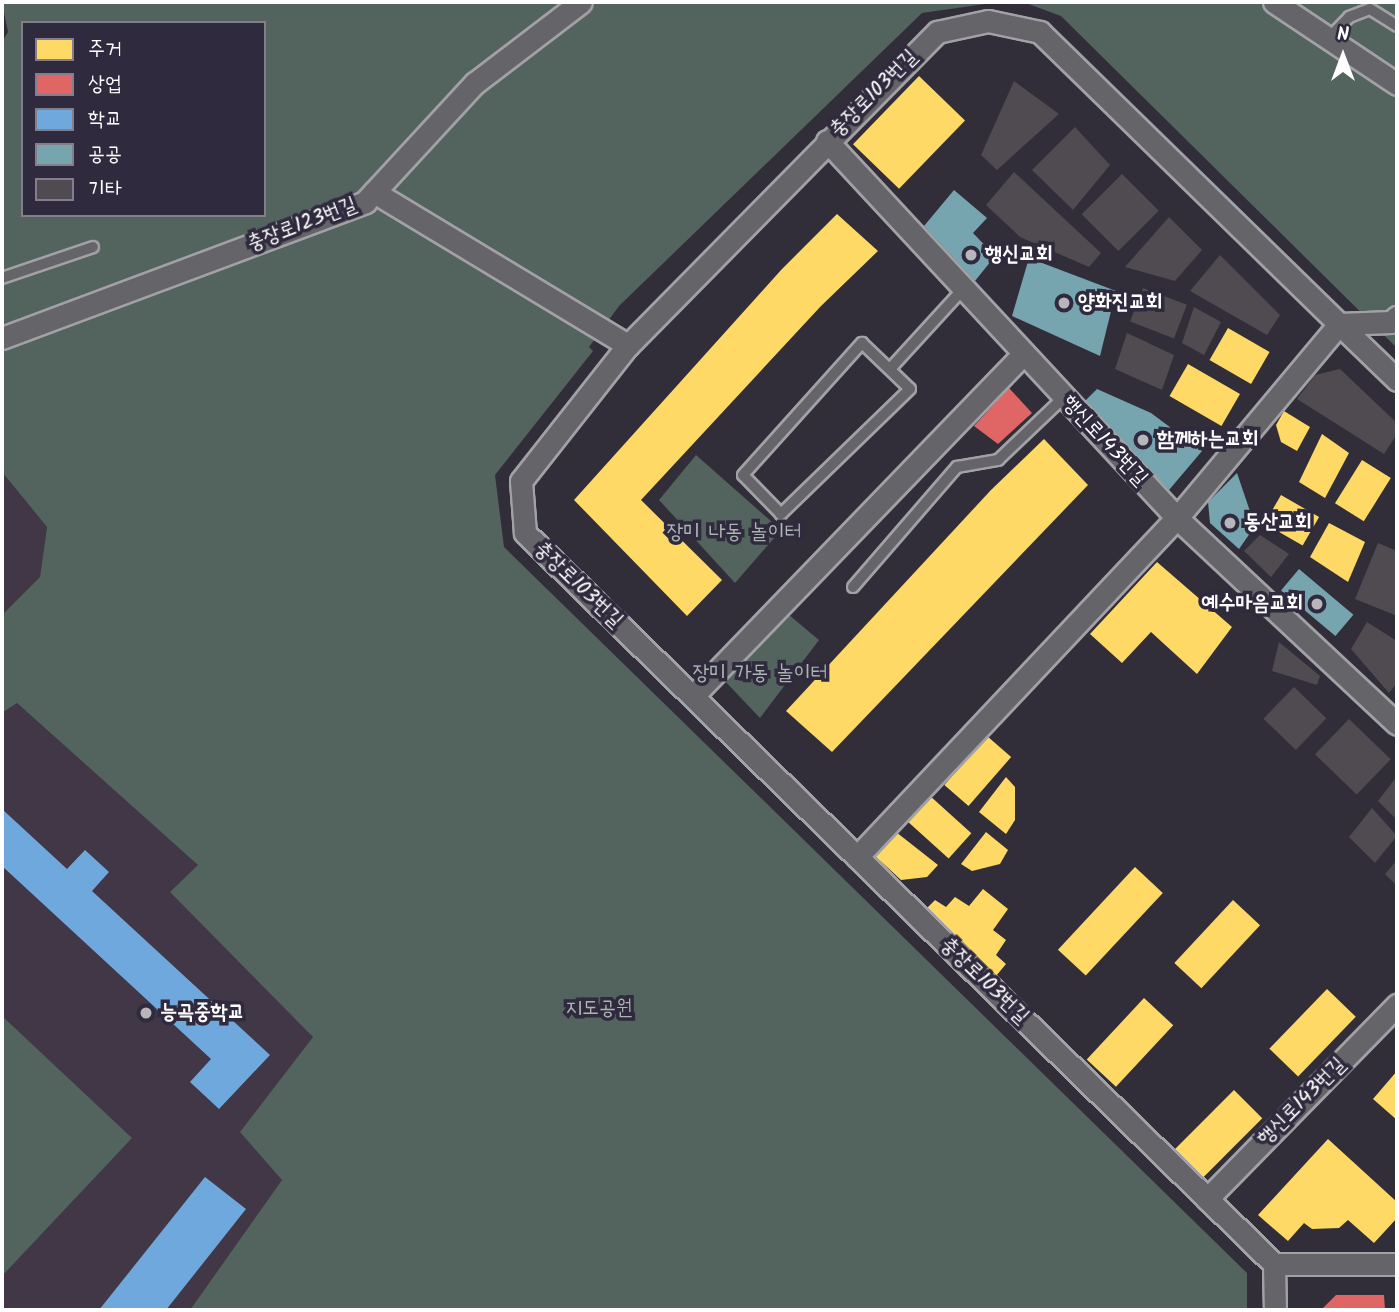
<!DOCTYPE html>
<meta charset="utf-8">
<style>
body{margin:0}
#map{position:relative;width:1399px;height:1312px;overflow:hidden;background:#312e39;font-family:Kalam,"Poor Story",sans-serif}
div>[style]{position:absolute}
.built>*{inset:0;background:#413746}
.green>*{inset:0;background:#53635e}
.homes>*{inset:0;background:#ffd966;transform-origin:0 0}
.shops>*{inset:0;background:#e06666}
.schools>*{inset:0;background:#6fa8dc}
.public>*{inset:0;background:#76a5af;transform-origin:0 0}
.building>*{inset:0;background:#504a51;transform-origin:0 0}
.roads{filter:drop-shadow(2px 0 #a2a1a6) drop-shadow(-2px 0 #a2a1a6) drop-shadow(0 2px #a2a1a6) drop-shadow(0 -2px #a2a1a6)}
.lane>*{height:10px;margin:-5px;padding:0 5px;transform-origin:5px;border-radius:5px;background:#656469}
.street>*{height:21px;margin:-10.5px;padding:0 10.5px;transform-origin:10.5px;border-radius:10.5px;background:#656469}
.dots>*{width:19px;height:19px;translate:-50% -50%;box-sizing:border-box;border:4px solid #2f2a3d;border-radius:50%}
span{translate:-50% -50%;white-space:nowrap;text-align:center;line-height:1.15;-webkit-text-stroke:7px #2f2a3d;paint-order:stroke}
.street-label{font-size:21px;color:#fff}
.poi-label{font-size:21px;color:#fff;font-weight:700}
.left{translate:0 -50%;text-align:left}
.right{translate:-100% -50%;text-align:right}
.park-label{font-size:21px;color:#acb5b2}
.frame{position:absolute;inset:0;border:4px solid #fff;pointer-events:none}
.legend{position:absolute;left:21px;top:21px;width:245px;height:196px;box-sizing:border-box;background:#2f2a3d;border:2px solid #827f8b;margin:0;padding:9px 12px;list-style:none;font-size:21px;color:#fff}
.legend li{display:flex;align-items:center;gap:14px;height:35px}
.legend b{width:35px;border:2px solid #827f8b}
.north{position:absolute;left:1308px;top:21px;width:70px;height:70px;-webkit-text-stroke:5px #2f2a3d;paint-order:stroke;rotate:0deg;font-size:19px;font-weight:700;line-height:28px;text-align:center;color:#fff}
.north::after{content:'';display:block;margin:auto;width:24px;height:32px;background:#fff;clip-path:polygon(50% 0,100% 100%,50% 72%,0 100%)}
</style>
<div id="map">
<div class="built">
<div style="clip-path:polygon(2px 472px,47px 527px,40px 577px,2px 615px)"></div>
<div style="clip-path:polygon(17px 703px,199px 865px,313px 1037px,241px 1132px,283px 1179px,190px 1310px,2px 1310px,2px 713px)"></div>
</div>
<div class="green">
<div style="clip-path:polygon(evenodd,2px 2px,999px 2px,922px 13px,619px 306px,589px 347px,593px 351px,495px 475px,504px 547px,1247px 1273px,1247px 1310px,190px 1310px,282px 1180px,240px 1132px,313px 1037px,170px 892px,198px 865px,17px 703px,2px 713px,2px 615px,40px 577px,47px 527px,2px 472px,2px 42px,8px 32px,2px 2px,23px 23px,264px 23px,264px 215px,23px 215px,23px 23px)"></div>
<div style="clip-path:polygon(1023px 2px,1397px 2px,1397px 348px,1061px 16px)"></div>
<div style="clip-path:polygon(696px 455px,781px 530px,735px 583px,659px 500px)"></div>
<div style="clip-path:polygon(782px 609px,819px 640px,760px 718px,721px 677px)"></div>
<div style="clip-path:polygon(2px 1016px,132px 1138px,2px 1276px)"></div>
</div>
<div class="homes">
<div style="left:919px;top:76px;width:64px;height:95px;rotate:44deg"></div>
<div style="clip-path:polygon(837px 214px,878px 251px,821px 306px,641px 500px,722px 580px,687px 616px,574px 500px,782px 269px)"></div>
<div style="left:1228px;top:328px;width:48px;height:37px;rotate:30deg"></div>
<div style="left:1188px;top:364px;width:60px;height:37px;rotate:30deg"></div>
<div style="clip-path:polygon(1284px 411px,1310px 427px,1297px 451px,1281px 442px,1276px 425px)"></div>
<div style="clip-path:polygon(1322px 434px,1349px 453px,1325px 498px,1299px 482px)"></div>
<div style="clip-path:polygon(1044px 439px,1088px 485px,832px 752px,786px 711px,991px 490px)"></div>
<div style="left:1362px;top:460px;width:34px;height:51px;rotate:32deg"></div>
<div style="left:1281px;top:495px;width:44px;height:33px;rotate:30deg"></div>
<div style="clip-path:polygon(1329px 523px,1365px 542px,1348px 582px,1310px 557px)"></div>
<div style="clip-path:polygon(1157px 562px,1232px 627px,1197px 674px,1151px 632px,1122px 663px,1090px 634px)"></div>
<div style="left:987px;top:736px;width:32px;height:65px;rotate:41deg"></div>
<div style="clip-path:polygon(1006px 777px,1015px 787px,1015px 820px,1006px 834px,979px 812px)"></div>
<div style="left:929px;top:795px;width:57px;height:34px;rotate:42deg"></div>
<div style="clip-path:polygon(896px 832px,938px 865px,927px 877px,901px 880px,874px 855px)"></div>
<div style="clip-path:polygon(986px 832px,1008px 850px,1000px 864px,972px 871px,961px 864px)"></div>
<div style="left:1135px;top:867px;width:38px;height:113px;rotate:43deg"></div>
<div style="clip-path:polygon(983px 889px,1008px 909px,993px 930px,1006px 940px,996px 955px,1006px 964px,996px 976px,926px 909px,935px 900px,946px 907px,955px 897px,969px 906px)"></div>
<div style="left:1233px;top:900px;width:37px;height:86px;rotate:43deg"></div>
<div style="left:1327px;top:989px;width:40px;height:83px;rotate:44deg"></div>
<div style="left:1144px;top:998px;width:40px;height:84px;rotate:43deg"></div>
<div style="clip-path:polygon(1397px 1071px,1397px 1120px,1373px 1099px)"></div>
<div style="left:1234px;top:1090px;width:40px;height:84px;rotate:45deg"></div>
<div style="clip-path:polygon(1328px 1139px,1397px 1202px,1397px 1218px,1374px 1243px,1348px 1220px,1339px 1228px,1312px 1229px,1304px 1223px,1288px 1241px,1258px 1215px)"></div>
</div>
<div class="shops">
<div style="clip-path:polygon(1009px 388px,1032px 413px,998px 444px,974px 426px)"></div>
<div style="clip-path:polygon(1336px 1295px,1384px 1295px,1385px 1310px,1321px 1310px)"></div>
</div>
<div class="schools">
<div style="clip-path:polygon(2px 809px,67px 869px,85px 850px,109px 872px,92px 891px,270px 1055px,219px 1109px,190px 1082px,211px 1059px,2px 866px)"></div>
<div style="clip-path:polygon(205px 1177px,246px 1209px,166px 1310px,99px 1310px)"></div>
</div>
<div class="public">
<div style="clip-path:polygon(954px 190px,987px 218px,973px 233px,995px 256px,975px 281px,924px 226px)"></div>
<div style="clip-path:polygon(1029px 258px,1116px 291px,1100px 356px,1012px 316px)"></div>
<div style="clip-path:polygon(1097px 389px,1151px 413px,1202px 451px,1169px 490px,1084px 402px)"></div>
<div style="clip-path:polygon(1237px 473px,1255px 526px,1239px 549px,1210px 523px,1208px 502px)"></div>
<div style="left:1299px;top:569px;width:71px;height:28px;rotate:40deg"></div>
</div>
<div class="building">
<div style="clip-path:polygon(1014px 81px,1059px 114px,997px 170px,981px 155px)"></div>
<div style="clip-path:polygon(1075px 127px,1110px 165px,1073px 210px,1032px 170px)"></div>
<div style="clip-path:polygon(1014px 172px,1101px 253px,1089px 267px,1020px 237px,986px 205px)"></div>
<div style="left:1122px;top:174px;width:52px;height:57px;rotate:45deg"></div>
<div style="clip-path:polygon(1169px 217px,1202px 250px,1175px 281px,1125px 267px)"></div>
<div style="clip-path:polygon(1220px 255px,1280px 315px,1267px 335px,1190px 291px)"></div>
<div style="left:1143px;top:288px;width:47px;height:36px;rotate:21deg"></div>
<div style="clip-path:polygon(1194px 307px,1221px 322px,1204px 355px,1182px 343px)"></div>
<div style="clip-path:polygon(1127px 333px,1174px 355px,1162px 390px,1115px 369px)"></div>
<div style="clip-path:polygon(1340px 369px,1397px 423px,1397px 434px,1384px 454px,1297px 399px,1315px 375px)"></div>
<div style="clip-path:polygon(1260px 535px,1289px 554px,1271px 577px,1244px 551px)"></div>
<div style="clip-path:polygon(1378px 543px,1397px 551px,1397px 616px,1355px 599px)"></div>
<div style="clip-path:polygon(1367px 622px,1397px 641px,1397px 683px,1389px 693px,1351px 649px)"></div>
<div style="clip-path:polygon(1279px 642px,1320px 676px,1317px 685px,1272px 671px)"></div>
<div style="left:1294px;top:687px;width:45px;height:44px;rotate:44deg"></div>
<div style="left:1349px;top:719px;width:58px;height:49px;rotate:44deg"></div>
<div style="clip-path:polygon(1397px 776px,1397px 820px,1378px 801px)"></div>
<div style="clip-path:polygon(1372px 808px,1397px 836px,1375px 863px,1349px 837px)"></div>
<div style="clip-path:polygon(1397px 860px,1397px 886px,1385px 874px)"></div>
</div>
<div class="roads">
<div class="lane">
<div style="left:1329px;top:38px;width:29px;rotate:-46deg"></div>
<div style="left:1349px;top:17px;width:22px;rotate:-21deg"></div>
<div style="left:1370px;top:9px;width:32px;rotate:32deg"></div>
<div style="left:2px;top:278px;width:96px;rotate:-18.8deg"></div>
<div style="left:862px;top:343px;width:66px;rotate:43.8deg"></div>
<div style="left:910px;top:389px;width:180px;rotate:135.9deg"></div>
<div style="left:781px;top:514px;width:54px;rotate:-134.3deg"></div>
<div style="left:743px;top:475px;width:178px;rotate:-48deg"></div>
<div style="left:890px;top:369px;width:108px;rotate:-47.6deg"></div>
<div style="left:853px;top:587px;width:159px;rotate:-49.1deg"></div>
<div style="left:957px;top:467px;width:42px;rotate:-9.7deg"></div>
<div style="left:998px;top:460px;width:90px;rotate:-43.6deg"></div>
</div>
<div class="street">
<div style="left:1274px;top:2px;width:148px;rotate:33.7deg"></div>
<div style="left:827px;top:141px;width:514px;rotate:47.13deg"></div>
<div style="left:1177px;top:518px;width:301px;rotate:43.1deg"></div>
<div style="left:374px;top:192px;width:297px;rotate:31.1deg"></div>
<div style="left:1339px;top:324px;width:81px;rotate:44deg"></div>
<div style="left:1339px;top:324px;width:52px;rotate:-2.2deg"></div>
<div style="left:1391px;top:322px;width:8px;rotate:-40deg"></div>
<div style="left:2px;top:338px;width:388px;rotate:-20.5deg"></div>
<div style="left:365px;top:202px;width:162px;rotate:-47.3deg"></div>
<div style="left:475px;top:83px;width:133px;rotate:-37.4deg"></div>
<div style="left:693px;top:696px;width:475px;rotate:-46deg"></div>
<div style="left:857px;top:857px;width:466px;rotate:-46.7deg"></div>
<div style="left:1177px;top:518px;width:253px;rotate:-50.1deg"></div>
<div style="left:1339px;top:324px;width:418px;rotate:-135.7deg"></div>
<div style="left:1040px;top:32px;width:53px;rotate:-168.1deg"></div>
<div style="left:988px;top:21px;width:52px;rotate:167.8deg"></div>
<div style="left:937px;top:32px;width:440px;rotate:134.6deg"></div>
<div style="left:628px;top:345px;width:173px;rotate:128.2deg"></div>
<div style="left:521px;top:481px;width:52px;rotate:85.6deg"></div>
<div style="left:525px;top:533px;width:1047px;rotate:44.3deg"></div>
<div style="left:1274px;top:1264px;width:123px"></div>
<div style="left:1207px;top:1199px;width:272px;rotate:-45.6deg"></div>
<div style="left:1274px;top:1264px;width:46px;rotate:88.8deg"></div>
</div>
</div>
<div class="dots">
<div style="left:971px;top:255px;background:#b7b6ba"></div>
<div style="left:1064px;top:303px;background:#b7b6ba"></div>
<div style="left:1143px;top:440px;background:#b7b6ba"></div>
<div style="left:1230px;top:523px;background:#b7b6ba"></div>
<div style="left:1317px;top:604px;background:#b7b6ba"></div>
<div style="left:146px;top:1013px;background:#b7b6ba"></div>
</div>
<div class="street-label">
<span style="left:874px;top:94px;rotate:-45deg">충장로103번길</span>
<span style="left:302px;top:225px;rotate:-21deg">충장로123번길</span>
<span style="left:1104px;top:441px;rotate:47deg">행신로143번길</span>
<span style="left:578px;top:585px;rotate:44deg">충장로103번길</span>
<span style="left:984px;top:981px;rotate:44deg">충장로103번길</span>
<span style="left:1302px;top:1102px;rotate:-45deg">행신로143번길</span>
</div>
<div class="poi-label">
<span class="left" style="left:985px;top:255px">행신교회</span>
<span class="left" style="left:1078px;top:303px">양화진교회</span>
<span class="left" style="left:1157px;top:440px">함께하는교회</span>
<span class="left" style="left:1244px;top:523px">동산교회</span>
<span class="right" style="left:1303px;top:604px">예수마음교회</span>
<span class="left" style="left:160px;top:1013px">능곡중학교</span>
</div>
<div class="park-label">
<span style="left:734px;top:533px">장미 나동 놀이터</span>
<span style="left:760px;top:674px">장미 가동 놀이터</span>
<span style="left:599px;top:1009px">지도공원</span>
</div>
<div class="frame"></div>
<ul class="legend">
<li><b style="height:19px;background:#ffd966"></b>주거</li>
<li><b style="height:19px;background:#e06666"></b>상업</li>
<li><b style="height:19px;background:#6fa8dc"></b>학교</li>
<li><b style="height:19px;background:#76a5af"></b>공공</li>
<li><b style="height:19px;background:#504a51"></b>기타</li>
</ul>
<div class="north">N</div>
</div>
